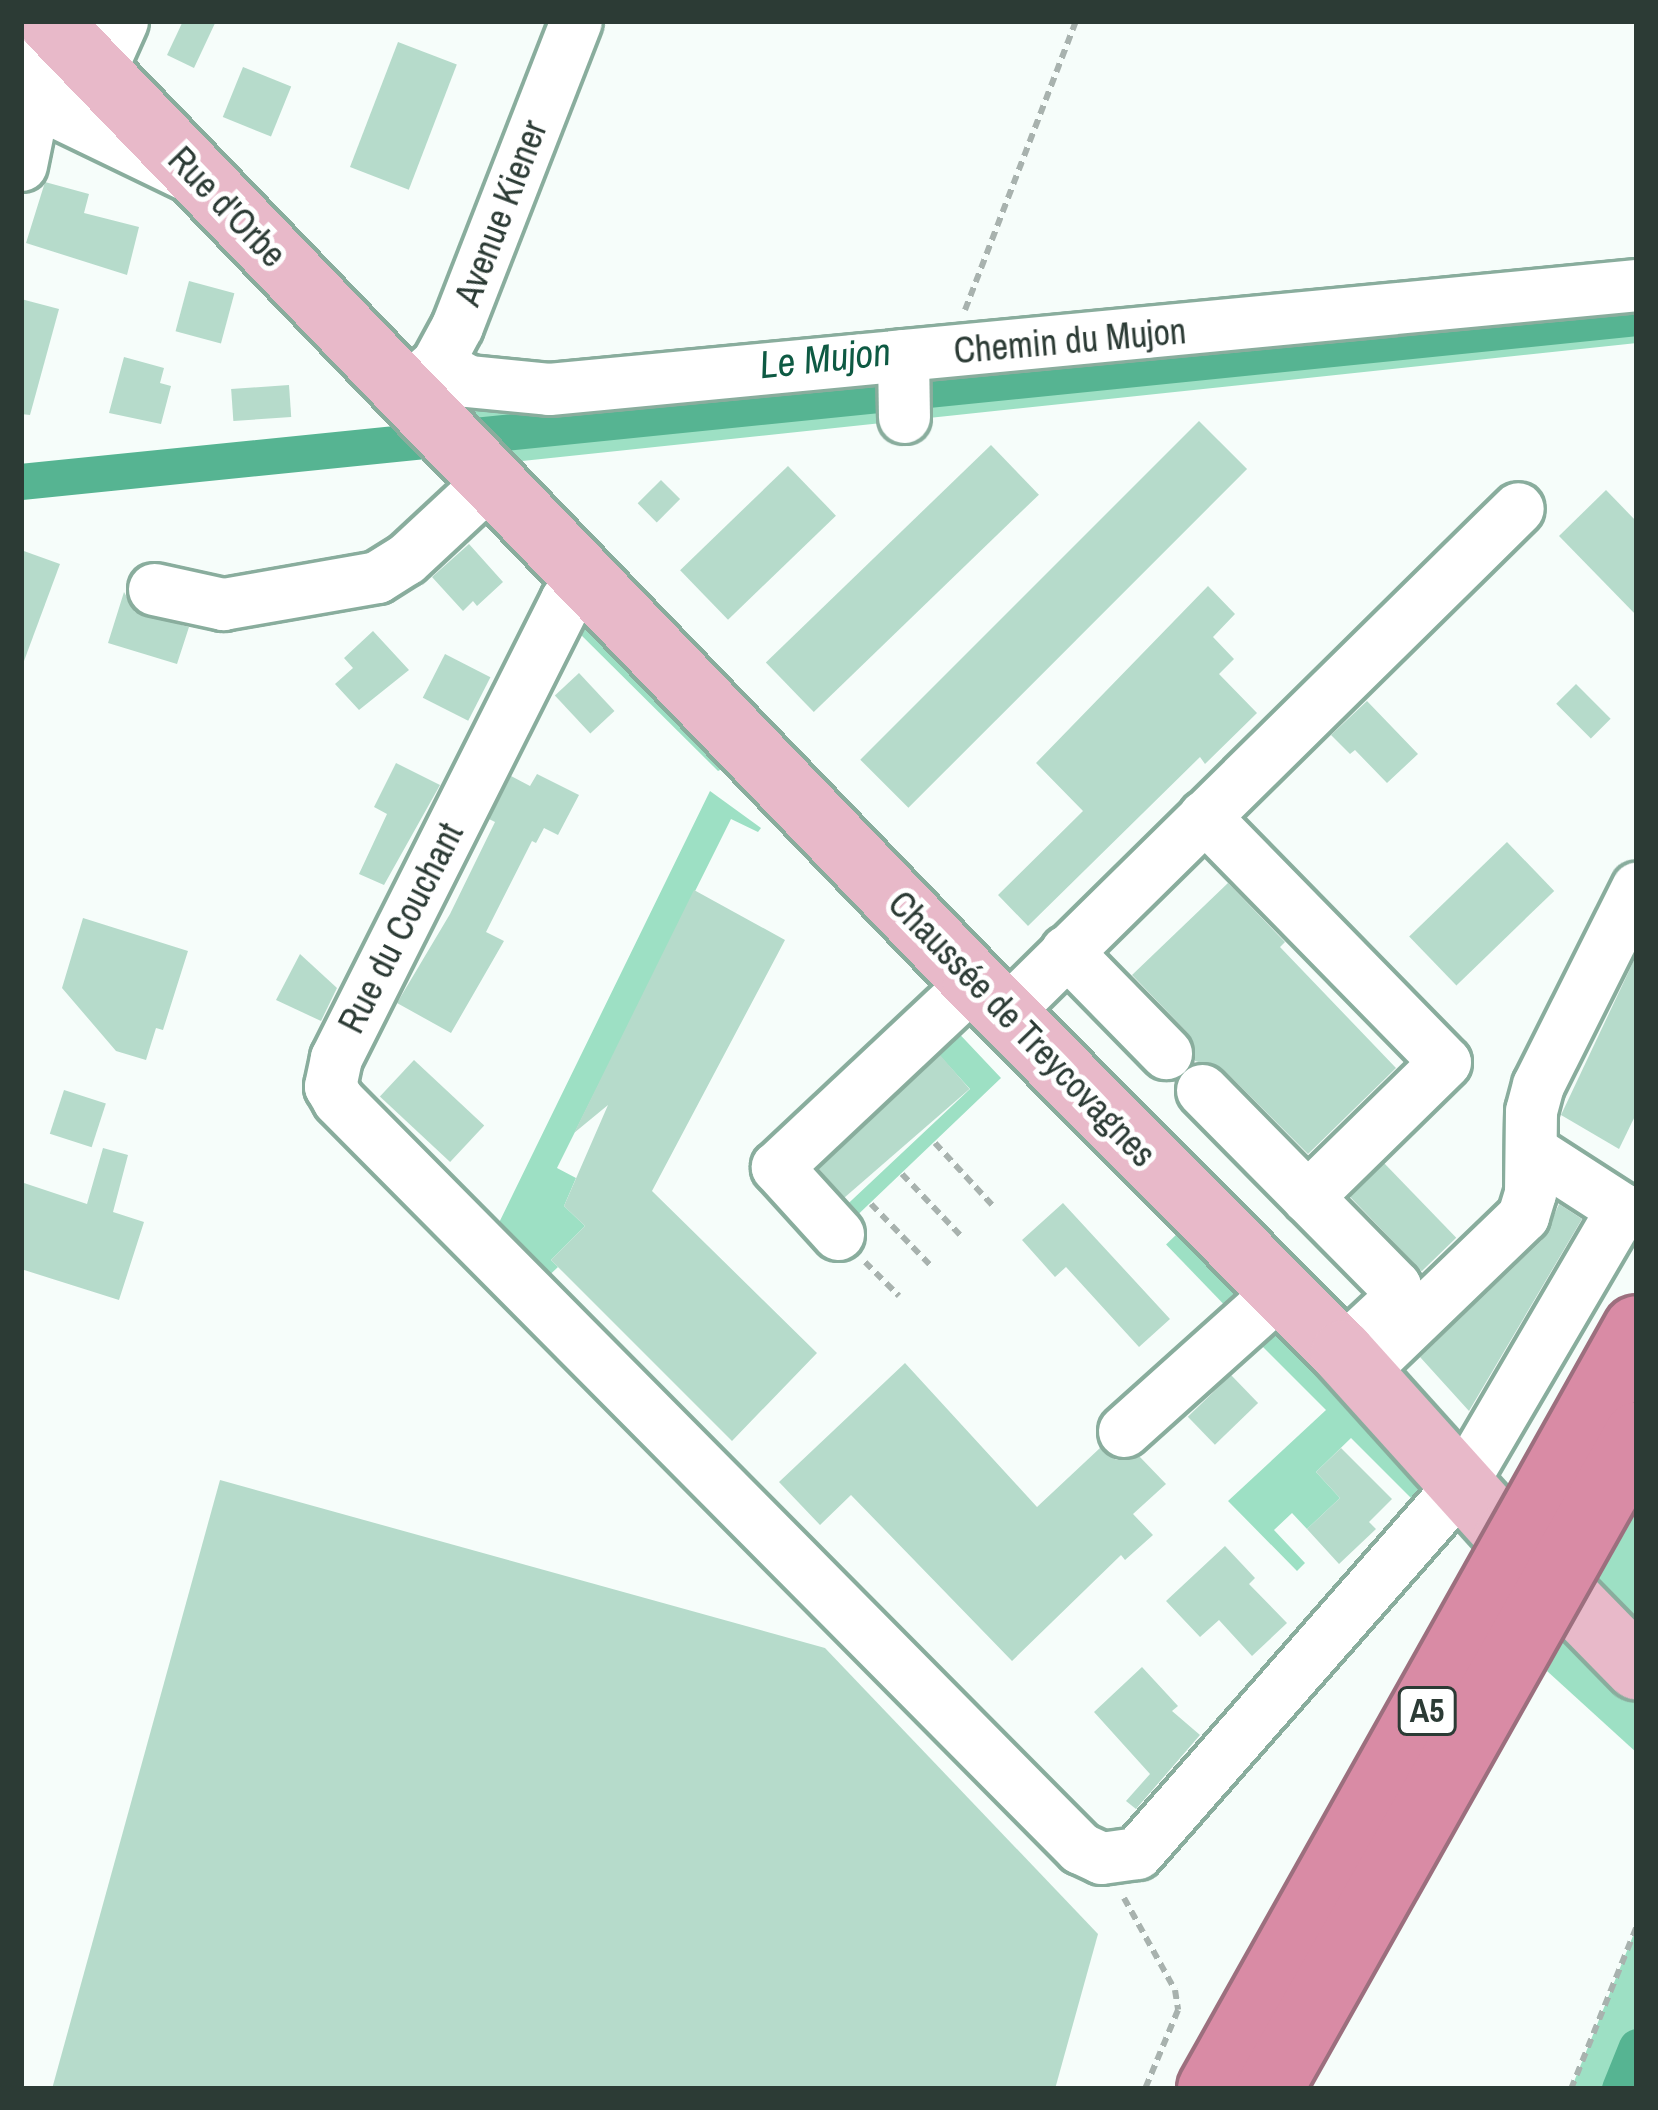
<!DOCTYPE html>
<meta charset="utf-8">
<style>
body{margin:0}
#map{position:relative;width:1658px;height:2110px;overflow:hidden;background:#f6fdfa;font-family:"Archivo Narrow",sans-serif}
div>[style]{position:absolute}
.green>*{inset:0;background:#9de0c4;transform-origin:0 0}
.canal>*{height:36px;margin:-18px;padding:0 18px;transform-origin:18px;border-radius:18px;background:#56b492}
.building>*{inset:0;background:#b6dbcb;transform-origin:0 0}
.path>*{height:6px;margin-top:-3px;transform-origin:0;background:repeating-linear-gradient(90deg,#a8b2ae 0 9px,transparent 0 15px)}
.roads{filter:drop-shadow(3px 0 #89ad9d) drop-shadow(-3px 0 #89ad9d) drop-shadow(0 3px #89ad9d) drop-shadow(0 -3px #89ad9d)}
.minor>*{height:51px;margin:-25.5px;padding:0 25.5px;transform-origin:25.5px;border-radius:25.5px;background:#fff}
.major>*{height:63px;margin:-31.5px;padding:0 31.5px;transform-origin:31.5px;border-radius:31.5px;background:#e8b9c9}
.bridges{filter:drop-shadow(3px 0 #9c6f7e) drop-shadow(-3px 0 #9c6f7e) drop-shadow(0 3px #9c6f7e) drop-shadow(0 -3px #9c6f7e)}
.highway-bridge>*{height:66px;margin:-33px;padding:0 33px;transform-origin:33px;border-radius:33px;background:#d98ba5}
span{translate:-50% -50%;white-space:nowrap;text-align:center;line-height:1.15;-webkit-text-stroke:10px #fff;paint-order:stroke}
.shield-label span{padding:3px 9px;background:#fff;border:3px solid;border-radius:9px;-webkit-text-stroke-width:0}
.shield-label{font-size:33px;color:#2c3b35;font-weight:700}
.street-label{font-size:36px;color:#2c3b35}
.water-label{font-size:39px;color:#0e5a43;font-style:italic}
.frame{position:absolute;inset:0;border:24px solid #2c3b35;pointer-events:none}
</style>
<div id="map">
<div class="green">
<div style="clip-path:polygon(1637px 285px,1637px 343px,476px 466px,404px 392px)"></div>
<div style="clip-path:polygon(578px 617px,726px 767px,718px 771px,569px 623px)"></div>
<div style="clip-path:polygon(710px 791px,761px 828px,758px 832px,731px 819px,557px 1168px,576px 1178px,564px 1206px,585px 1226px,551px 1260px,558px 1267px,539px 1285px,492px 1237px)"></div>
<div style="clip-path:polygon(950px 1024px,1001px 1078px,846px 1226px,836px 1215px,970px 1089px,929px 1044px)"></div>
<div style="left:1179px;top:1232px;width:92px;height:18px;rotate:46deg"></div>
<div style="clip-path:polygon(1271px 1327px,1409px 1471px,1405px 1475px,1412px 1475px,1424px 1495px,1418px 1505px,1351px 1438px,1316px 1472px,1340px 1498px,1307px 1529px,1292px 1513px,1274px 1530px,1305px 1563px,1297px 1571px,1228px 1501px,1326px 1410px,1250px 1334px)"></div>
<div style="clip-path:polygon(1637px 1494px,1637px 1753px,1547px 1671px)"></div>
<div style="clip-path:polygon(1637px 1926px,1637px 2089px,1571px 2089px)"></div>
</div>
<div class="canal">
<div style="left:21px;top:482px;width:1624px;rotate:-5.79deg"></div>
<div style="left:1620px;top:2089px;width:45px;rotate:-68deg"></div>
</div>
<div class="building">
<div style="clip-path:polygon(183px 21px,216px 21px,194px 68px,167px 55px)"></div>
<div style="left:398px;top:42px;width:63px;height:134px;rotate:21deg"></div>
<div style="left:243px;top:67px;width:52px;height:54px;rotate:22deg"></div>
<div style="clip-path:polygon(45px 182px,89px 194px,84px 213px,139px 227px,127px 275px,26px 243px)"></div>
<div style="left:189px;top:281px;width:47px;height:52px;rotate:15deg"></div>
<div style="clip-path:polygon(21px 299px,59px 309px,30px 415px,21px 414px)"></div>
<div style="clip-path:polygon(124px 357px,164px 368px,160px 383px,171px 386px,161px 424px,109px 413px)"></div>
<div style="left:289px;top:385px;width:32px;height:58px;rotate:86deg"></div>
<div style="left:1199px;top:421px;width:68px;height:479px;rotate:45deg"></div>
<div style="left:991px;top:445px;width:69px;height:313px;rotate:46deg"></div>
<div style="left:788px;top:466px;width:69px;height:150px;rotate:46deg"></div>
<div style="left:661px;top:480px;width:27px;height:33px;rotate:45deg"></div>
<div style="clip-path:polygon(1606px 490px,1637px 522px,1637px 616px,1559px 536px)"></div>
<div style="clip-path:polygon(469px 544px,503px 582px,477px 606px,473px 601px,463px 611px,432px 577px)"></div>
<div style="clip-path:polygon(21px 550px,60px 564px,24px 661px,21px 661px)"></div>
<div style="clip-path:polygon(1208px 586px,1235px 614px,1213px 637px,1234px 659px,1219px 674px,1257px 713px,1205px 764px,1200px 757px,1028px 926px,998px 895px,1083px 811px,1036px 763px)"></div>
<div style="clip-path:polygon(124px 592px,135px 612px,189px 627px,177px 664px,108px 643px)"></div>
<div style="clip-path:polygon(373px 631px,409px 670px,359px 710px,335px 684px,353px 668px,344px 658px)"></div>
<div style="left:445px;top:654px;width:51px;height:49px;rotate:27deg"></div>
<div style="left:579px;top:673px;width:52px;height:33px;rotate:47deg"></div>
<div style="left:1576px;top:684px;width:49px;height:28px;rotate:45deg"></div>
<div style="clip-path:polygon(1367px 701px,1418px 754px,1387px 783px,1355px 750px,1350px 754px,1331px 735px)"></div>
<div style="clip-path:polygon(396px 763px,440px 785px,384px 885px,359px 874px,387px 814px,374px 807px)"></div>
<div style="clip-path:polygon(537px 774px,579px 795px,558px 835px,544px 828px,536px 843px,532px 841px,486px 932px,504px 941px,451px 1033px,397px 1003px,450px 914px,495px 822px,489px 819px,511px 776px,530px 786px)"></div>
<div style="left:1507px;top:842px;width:68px;height:136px;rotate:46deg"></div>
<div style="clip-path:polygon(1228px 883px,1285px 942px,1280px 947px,1396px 1068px,1308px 1154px,1223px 1069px,1195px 1061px,1188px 1033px,1132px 975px)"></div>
<div style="clip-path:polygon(694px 890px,785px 940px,652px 1191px,817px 1353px,732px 1441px,551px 1260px,585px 1226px,564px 1206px,608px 1105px,574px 1133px)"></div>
<div style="clip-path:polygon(83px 918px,188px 951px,163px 1030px,156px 1028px,146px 1060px,116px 1051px,62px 988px)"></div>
<div style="clip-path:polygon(300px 954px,337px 988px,321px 1021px,276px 1000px)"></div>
<div style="clip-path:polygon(1637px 954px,1637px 1112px,1619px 1149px,1561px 1115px)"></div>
<div style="left:940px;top:1055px;width:45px;height:166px;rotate:49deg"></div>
<div style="left:414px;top:1060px;width:96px;height:50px;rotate:43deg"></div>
<div style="left:64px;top:1090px;width:44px;height:46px;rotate:18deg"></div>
<div style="clip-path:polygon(103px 1148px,128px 1155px,113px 1212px,144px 1222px,119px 1300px,21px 1269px,21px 1182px,87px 1204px)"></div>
<div style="left:1384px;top:1163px;width:104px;height:48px;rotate:46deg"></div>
<div style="clip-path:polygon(1063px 1203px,1170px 1319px,1139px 1347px,1066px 1267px,1055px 1277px,1022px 1240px)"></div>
<div style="clip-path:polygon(1559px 1204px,1582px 1219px,1469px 1411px,1420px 1357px,1544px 1238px)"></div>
<div style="clip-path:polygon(905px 1363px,1037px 1507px,1100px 1448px,1116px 1460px,1139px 1456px,1166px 1484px,1133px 1514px,1153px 1535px,1125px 1560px,1121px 1555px,1012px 1661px,851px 1495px,820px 1525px,779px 1482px)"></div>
<div style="left:1231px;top:1375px;width:39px;height:60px;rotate:46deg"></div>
<div style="clip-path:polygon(1341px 1448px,1392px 1499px,1369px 1522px,1376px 1529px,1339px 1564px,1307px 1529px,1340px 1498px,1316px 1472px)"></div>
<div style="clip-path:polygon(220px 1480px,825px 1648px,1098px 1934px,1055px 2089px,52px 2089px)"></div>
<div style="clip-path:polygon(1225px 1546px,1255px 1578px,1249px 1584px,1287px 1623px,1252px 1656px,1219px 1620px,1200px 1637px,1166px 1601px)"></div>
<div style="clip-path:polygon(1142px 1667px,1178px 1706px,1172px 1711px,1200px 1735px,1136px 1809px,1126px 1801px,1150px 1774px,1094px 1712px)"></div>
</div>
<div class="path">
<div style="left:965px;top:310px;width:310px;rotate:-69deg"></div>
<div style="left:935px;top:1143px;width:87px;rotate:47.3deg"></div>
<div style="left:902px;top:1174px;width:87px;rotate:46.4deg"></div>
<div style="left:871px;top:1204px;width:86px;rotate:45.9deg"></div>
<div style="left:865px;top:1262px;width:48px;rotate:45deg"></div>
<div style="left:1124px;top:1898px;width:105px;rotate:61deg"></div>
<div style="left:1175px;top:1990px;width:20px;rotate:81deg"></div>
<div style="left:1178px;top:2010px;width:86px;rotate:112.7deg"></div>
<div style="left:1571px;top:2089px;width:176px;rotate:-68deg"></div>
</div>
<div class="roads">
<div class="minor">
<div style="left:69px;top:94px;width:35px;rotate:-33deg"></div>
<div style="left:98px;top:75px;width:59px;rotate:-66deg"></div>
<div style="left:34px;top:101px;width:168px;rotate:25.8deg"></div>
<div style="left:21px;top:165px;width:65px;rotate:-78.5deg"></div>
<div style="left:34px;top:101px;width:80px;rotate:-92.9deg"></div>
<div style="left:903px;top:355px;width:62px;rotate:89.1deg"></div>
<div style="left:437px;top:363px;width:36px;rotate:30deg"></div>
<div style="left:468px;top:381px;width:81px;rotate:5.6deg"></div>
<div style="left:549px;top:389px;width:1093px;rotate:-5.46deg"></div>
<div style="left:413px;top:384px;width:32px;rotate:-41deg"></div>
<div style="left:437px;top:363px;width:42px;rotate:-61.6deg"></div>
<div style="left:457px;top:326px;width:327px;rotate:-68.7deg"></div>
<div style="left:584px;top:576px;width:30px;rotate:127deg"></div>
<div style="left:566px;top:600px;width:513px;rotate:116.67deg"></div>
<div style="left:336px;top:1058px;width:29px;rotate:102deg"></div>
<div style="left:330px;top:1086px;width:16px;rotate:60deg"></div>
<div style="left:338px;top:1100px;width:1054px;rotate:45.23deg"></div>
<div style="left:1080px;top:1848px;width:23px;rotate:25deg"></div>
<div style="left:1101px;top:1858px;width:36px;rotate:-8deg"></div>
<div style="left:1137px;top:1853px;width:491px;rotate:-48.7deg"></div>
<div style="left:1461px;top:1484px;width:319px;rotate:-59.7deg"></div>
<div style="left:1622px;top:1209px;width:107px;rotate:-147.2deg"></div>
<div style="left:154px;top:589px;width:71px;rotate:12.3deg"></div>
<div style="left:223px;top:604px;width:156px;rotate:-9.9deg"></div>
<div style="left:377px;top:577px;width:34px;rotate:-32deg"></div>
<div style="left:406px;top:559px;width:115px;rotate:-42.9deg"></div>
<div style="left:1204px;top:816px;width:344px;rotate:45.6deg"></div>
<div style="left:1445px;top:1062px;width:193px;rotate:135.6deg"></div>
<div style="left:1066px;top:951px;width:143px;rotate:45.6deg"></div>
<div style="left:1006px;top:1012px;width:718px;rotate:-44.55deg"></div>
<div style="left:1202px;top:1090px;width:275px;rotate:45.4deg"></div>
<div style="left:1395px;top:1286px;width:13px;rotate:77deg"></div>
<div style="left:1398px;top:1299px;width:59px;rotate:137.1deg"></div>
<div style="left:838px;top:1234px;width:91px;rotate:-132.3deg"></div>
<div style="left:777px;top:1167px;width:270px;rotate:-43.2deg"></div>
<div style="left:1361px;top:1372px;width:225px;rotate:-43.9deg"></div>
<div style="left:1523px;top:1216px;width:24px;rotate:-73deg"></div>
<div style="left:1530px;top:1193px;width:82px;rotate:-89.3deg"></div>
<div style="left:1531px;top:1111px;width:27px;rotate:-75deg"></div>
<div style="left:1538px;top:1085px;width:221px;rotate:-63.4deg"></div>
<div style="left:1124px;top:1431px;width:212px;rotate:-41.9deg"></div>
</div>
<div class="major">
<div style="left:49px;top:21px;width:1334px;rotate:46.09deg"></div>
<div style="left:974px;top:982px;width:522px;rotate:45.16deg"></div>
<div style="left:1342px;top:1352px;width:245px;rotate:48deg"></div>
<div style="left:1506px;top:1534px;width:187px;rotate:45.6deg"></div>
</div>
</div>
<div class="bridges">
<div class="highway-bridge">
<div style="left:1211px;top:2089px;width:871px;rotate:-60.73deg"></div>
<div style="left:1269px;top:2089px;width:750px;rotate:-60.6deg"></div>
</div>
</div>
<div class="shield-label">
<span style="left:1427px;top:1711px">A5</span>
</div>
<div class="street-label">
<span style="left:227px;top:207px;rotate:46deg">Rue d'Orbe</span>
<span style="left:501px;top:213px;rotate:-69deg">Avenue Kiener</span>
<span style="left:1070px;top:341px;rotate:-5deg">Chemin du Mujon</span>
<span style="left:401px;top:928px;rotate:-63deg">Rue du Couchant</span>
<span style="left:1022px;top:1029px;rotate:46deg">Chaussée de Treycovagnes</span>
</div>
<div class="water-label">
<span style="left:825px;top:358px;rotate:-6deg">Le Mujon</span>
</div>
<div class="frame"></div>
</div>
